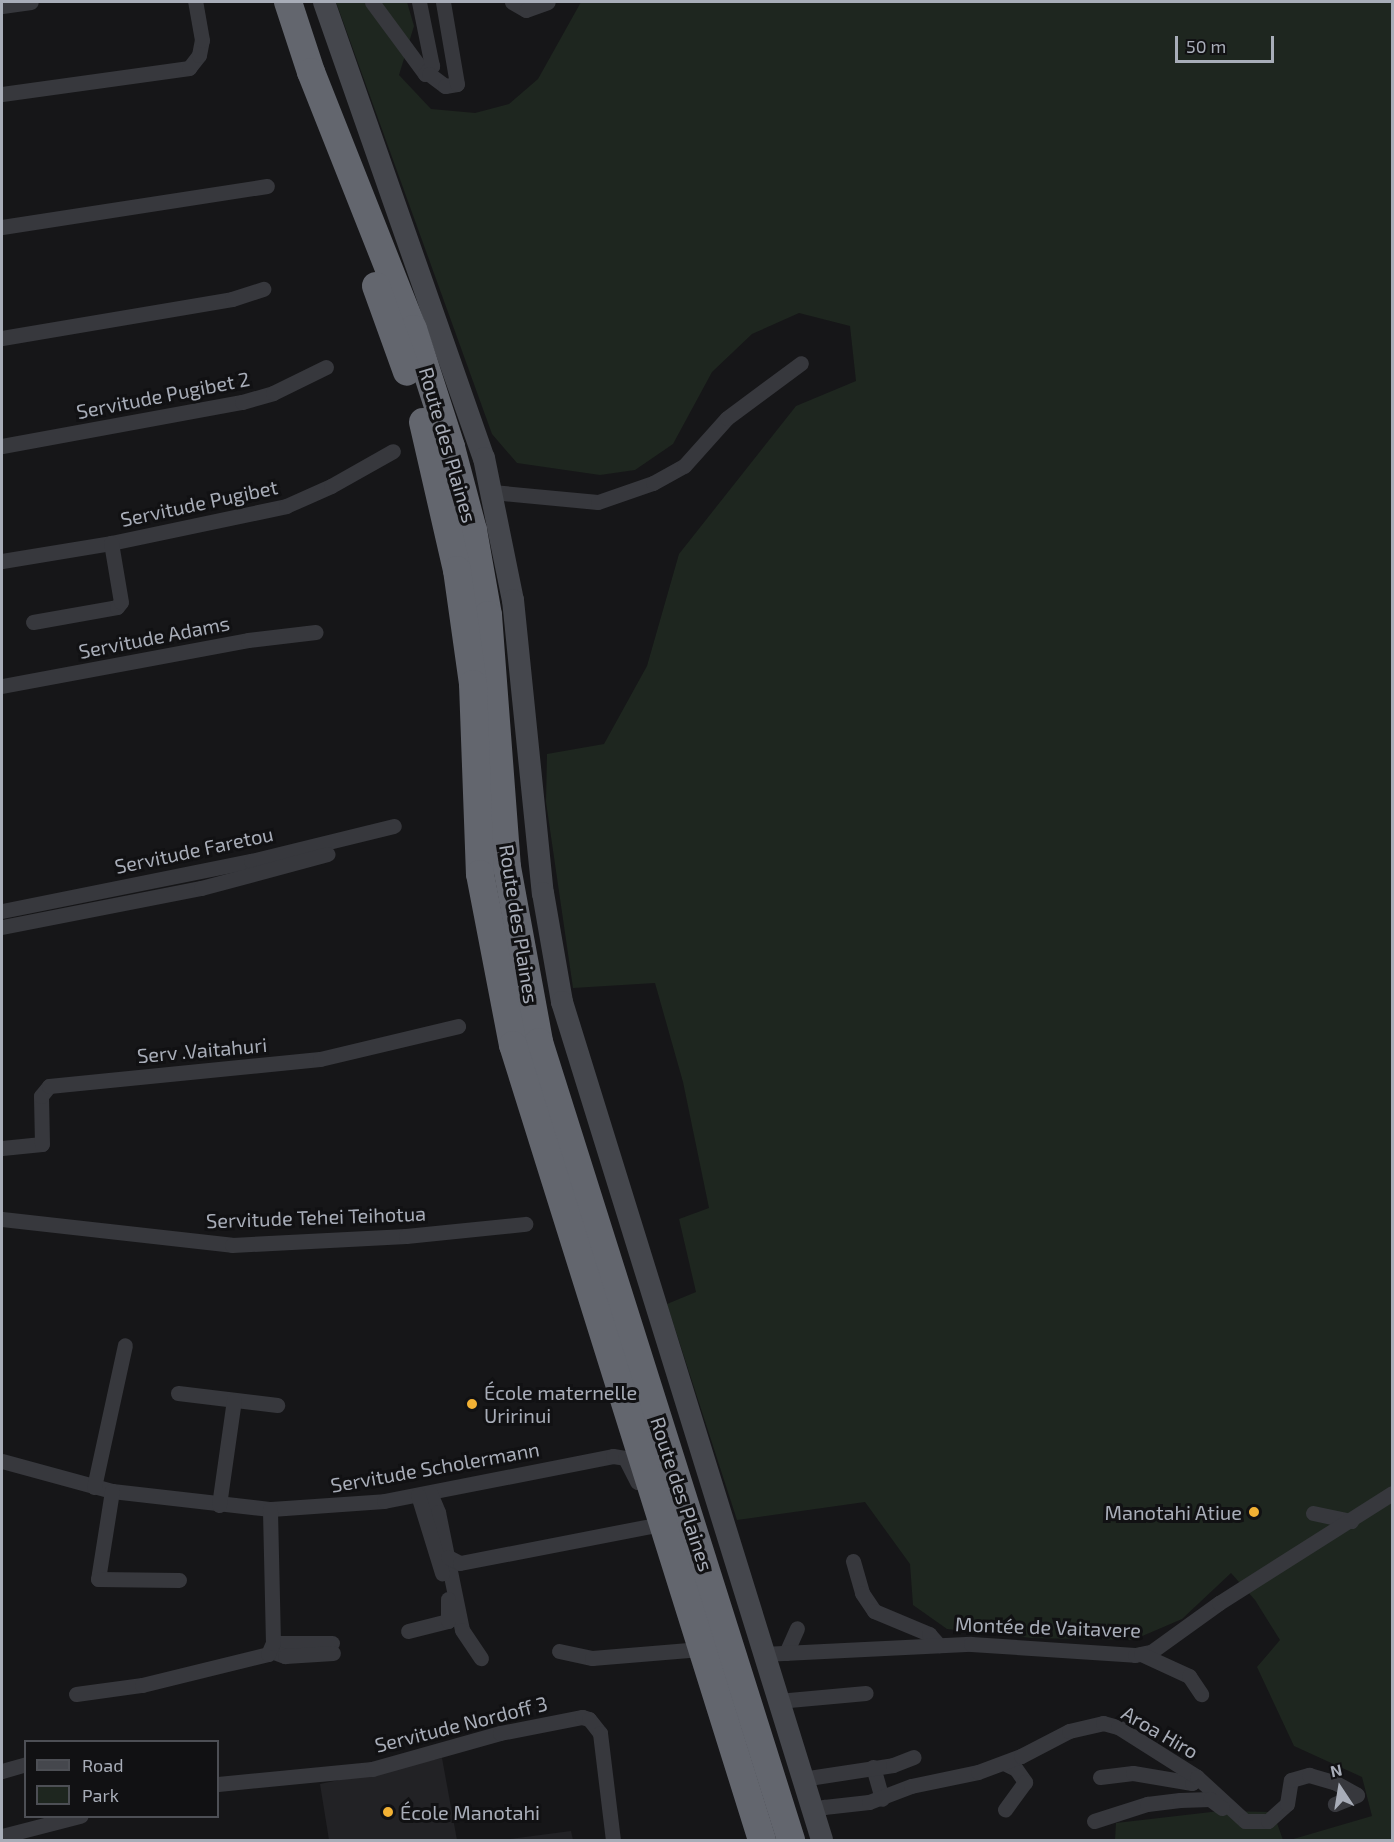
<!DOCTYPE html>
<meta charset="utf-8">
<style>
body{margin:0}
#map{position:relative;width:1394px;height:1842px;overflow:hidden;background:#161618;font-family:"Exo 2",sans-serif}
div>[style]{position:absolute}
.built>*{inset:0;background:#222225}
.green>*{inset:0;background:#1e261f}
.street>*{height:15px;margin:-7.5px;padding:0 7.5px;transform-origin:7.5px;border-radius:7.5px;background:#37383d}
.secondary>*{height:22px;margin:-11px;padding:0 11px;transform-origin:11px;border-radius:11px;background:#45474d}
.highway>*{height:28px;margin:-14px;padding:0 14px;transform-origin:14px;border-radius:14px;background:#63666e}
.dots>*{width:16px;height:16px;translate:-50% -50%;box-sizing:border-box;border:3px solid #111113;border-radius:50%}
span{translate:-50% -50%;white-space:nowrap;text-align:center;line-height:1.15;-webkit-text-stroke:6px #111113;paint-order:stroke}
.street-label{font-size:20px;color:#a8adb8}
.poi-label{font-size:20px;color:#a8adb8}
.left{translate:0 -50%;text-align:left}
.right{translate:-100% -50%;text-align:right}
.frame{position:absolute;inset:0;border:3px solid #a8adb8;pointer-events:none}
.legend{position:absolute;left:24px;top:1740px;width:195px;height:78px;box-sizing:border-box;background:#111113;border:2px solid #4d4f55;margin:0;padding:8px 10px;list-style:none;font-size:18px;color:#a8adb8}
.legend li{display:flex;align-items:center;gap:12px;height:30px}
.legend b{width:30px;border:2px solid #4d4f55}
.north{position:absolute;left:1310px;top:1758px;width:60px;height:60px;-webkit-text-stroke:4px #111113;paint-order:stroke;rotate:348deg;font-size:16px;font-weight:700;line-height:24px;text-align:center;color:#a8adb8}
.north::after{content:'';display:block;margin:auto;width:21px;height:27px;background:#a8adb8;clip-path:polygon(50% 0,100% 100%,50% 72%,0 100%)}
.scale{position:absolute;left:1175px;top:36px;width:99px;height:27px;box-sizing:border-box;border:3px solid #a8adb8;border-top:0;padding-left:8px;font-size:18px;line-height:21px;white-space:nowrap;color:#a8adb8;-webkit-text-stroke:4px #111113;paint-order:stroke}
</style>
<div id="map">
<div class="built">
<div style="clip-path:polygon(442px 1758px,457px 1840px,329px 1840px,320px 1784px)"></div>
<div style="clip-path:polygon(571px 1831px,573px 1840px,503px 1840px)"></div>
</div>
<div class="green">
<div style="clip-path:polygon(336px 2px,407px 2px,414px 26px,399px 75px,431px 109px,475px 113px,509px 104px,538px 79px,581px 2px,1392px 2px,1392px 1840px,1290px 1840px,1372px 1816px,1362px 1777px,1294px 1746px,1257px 1667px,1280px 1640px,1255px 1600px,1231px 1573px,1182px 1619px,1133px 1640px,1032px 1638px,947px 1629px,913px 1605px,910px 1564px,865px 1502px,737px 1520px,667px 1304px,696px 1292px,679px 1219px,709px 1208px,683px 1082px,655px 983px,573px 988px,546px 802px,547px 754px,604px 744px,647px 666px,679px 554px,796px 406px,856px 381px,850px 326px,799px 313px,752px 334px,712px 372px,673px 444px,635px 470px,600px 475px,517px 463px,492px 434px)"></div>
<div style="clip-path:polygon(1220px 1811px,1273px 1812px,1283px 1840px,1115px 1840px,1116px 1823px)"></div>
</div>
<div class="street">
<div style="left:372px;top:2px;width:89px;rotate:53.6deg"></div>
<div style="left:425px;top:74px;width:11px;rotate:-49deg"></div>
<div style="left:432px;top:66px;width:65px;rotate:-101.5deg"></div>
<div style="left:512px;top:2px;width:16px;rotate:30deg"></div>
<div style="left:526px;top:10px;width:23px;rotate:-20deg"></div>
<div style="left:2px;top:6px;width:29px;rotate:-8deg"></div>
<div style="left:429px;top:74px;width:20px;rotate:37deg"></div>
<div style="left:445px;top:86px;width:12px;rotate:-9deg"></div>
<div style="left:457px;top:84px;width:83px;rotate:-99.7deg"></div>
<div style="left:2px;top:94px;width:189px;rotate:-7.9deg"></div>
<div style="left:189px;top:68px;width:16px;rotate:-52deg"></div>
<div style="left:199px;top:55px;width:15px;rotate:-79deg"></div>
<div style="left:202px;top:40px;width:39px;rotate:-100deg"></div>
<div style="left:2px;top:227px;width:268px;rotate:-8.8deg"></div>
<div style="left:2px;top:338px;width:233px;rotate:-9.6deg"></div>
<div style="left:232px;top:299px;width:33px;rotate:-18deg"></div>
<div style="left:2px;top:446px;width:244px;rotate:-10.4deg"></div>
<div style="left:242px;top:402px;width:32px;rotate:-16deg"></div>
<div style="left:273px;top:393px;width:59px;rotate:-26.1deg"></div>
<div style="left:492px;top:492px;width:106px;rotate:5.4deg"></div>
<div style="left:598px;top:502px;width:58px;rotate:-19.1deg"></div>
<div style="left:653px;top:483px;width:35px;rotate:-29deg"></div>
<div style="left:684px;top:466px;width:64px;rotate:-48.1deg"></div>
<div style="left:727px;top:418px;width:92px;rotate:-36.6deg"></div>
<div style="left:2px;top:561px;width:110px;rotate:-9.4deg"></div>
<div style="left:111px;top:543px;width:179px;rotate:-11.9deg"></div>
<div style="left:286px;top:506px;width:49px;rotate:-24deg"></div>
<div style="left:331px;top:486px;width:71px;rotate:-29.4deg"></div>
<div style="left:33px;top:622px;width:85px;rotate:-10.1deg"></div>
<div style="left:117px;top:607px;width:6px;rotate:-51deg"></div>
<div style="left:121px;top:602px;width:60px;rotate:-99.6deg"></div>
<div style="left:2px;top:686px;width:250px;rotate:-10.6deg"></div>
<div style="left:248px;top:640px;width:68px;rotate:-6.7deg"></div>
<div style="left:2px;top:911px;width:254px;rotate:-11.4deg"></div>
<div style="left:251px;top:861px;width:147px;rotate:-13.8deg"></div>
<div style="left:2px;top:927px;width:203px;rotate:-11.1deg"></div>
<div style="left:201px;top:888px;width:131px;rotate:-15deg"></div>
<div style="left:2px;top:1148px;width:40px;rotate:-5.7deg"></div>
<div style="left:42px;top:1144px;width:48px;rotate:-91.2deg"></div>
<div style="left:41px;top:1096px;width:13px;rotate:-51deg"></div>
<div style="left:49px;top:1086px;width:272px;rotate:-5.7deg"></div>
<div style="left:320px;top:1059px;width:142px;rotate:-13.4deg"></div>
<div style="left:2px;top:1219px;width:231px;rotate:6.4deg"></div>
<div style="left:232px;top:1245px;width:174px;rotate:-3deg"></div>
<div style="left:406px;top:1236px;width:120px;rotate:-5.8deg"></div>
<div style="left:178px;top:1393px;width:100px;rotate:6.9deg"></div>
<div style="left:2px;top:1461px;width:114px;rotate:15.3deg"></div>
<div style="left:112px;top:1491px;width:160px;rotate:6.5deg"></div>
<div style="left:271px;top:1509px;width:113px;rotate:-4deg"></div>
<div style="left:384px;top:1501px;width:233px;rotate:-11.1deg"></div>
<div style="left:613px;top:1456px;width:12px;rotate:9deg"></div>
<div style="left:625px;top:1458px;width:27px;rotate:63deg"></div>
<div style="left:94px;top:1487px;width:145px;rotate:-77.7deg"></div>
<div style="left:112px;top:1491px;width:89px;rotate:99deg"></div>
<div style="left:98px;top:1579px;width:81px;rotate:0.7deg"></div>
<div style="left:430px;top:1493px;width:21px;rotate:67deg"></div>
<div style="left:438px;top:1512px;width:120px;rotate:78.5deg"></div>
<div style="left:462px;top:1630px;width:34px;rotate:56deg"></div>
<div style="left:418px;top:1495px;width:82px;rotate:72.9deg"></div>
<div style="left:219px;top:1505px;width:106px;rotate:-81.9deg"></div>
<div style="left:1313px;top:1513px;width:39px;rotate:12deg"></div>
<div style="left:448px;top:1557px;width:13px;rotate:27deg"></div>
<div style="left:460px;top:1563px;width:195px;rotate:-11deg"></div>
<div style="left:853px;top:1561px;width:33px;rotate:74deg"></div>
<div style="left:862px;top:1593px;width:22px;rotate:56deg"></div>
<div style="left:874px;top:1611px;width:60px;rotate:22.7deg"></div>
<div style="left:929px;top:1634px;width:15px;rotate:48deg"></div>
<div style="left:408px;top:1631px;width:41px;rotate:-14deg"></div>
<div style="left:448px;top:1621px;width:22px;rotate:-90deg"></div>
<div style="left:273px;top:1643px;width:59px"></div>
<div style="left:271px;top:1651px;width:15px;rotate:20deg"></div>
<div style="left:285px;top:1656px;width:48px;rotate:-3.6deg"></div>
<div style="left:559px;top:1651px;width:34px;rotate:12deg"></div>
<div style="left:592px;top:1658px;width:97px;rotate:-4.7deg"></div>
<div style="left:786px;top:1653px;width:27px;rotate:-66deg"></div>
<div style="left:763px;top:1654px;width:208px;rotate:-2.8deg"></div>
<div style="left:971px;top:1644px;width:164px;rotate:3.8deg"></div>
<div style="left:1135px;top:1655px;width:16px;rotate:-11deg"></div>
<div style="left:1151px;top:1652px;width:84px;rotate:-35.8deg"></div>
<div style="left:1219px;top:1603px;width:205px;rotate:-32.4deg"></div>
<div style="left:1141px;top:1654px;width:53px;rotate:24.6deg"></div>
<div style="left:1189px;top:1676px;width:22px;rotate:56deg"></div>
<div style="left:76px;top:1694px;width:67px;rotate:-7.8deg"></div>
<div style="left:142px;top:1685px;width:130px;rotate:-13.8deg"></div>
<div style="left:268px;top:1654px;width:12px;rotate:-66deg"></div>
<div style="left:273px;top:1643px;width:134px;rotate:-91.3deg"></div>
<div style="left:778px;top:1701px;width:88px;rotate:-5.2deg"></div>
<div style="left:1004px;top:1763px;width:13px;rotate:27deg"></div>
<div style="left:1016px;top:1769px;width:16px;rotate:55deg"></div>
<div style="left:1025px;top:1782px;width:34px;rotate:126deg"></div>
<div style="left:873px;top:1767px;width:33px;rotate:74deg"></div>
<div style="left:2px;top:1771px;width:25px;rotate:-16deg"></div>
<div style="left:1100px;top:1777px;width:33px;rotate:-7deg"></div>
<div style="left:1133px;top:1773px;width:60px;rotate:9.6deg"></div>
<div style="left:1192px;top:1783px;width:8px;rotate:-50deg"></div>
<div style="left:802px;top:1779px;width:92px;rotate:-8.7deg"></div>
<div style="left:893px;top:1765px;width:22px;rotate:-21deg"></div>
<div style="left:218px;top:1784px;width:155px;rotate:-5.6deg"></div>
<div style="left:372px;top:1769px;width:133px;rotate:-15.7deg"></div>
<div style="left:500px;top:1733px;width:84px;rotate:-11deg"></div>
<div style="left:582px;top:1717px;width:7px;rotate:16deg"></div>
<div style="left:589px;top:1719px;width:18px;rotate:52deg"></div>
<div style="left:600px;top:1733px;width:108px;rotate:83.1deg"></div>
<div style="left:813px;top:1813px;width:13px;rotate:-29deg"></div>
<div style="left:824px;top:1807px;width:45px;rotate:-6.3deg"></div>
<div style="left:869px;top:1802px;width:45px;rotate:-20.9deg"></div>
<div style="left:911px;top:1786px;width:68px;rotate:-11.8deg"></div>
<div style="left:978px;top:1772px;width:46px;rotate:-20.4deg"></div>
<div style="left:1021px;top:1756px;width:54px;rotate:-27.5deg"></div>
<div style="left:1069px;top:1731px;width:35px;rotate:-13deg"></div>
<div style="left:1103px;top:1723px;width:16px;rotate:15deg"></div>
<div style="left:1118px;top:1727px;width:93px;rotate:32.3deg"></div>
<div style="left:1197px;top:1777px;width:65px;rotate:42.5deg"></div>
<div style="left:1245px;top:1821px;width:23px"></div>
<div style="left:1268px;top:1821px;width:25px;rotate:-42deg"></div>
<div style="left:1287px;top:1804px;width:24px;rotate:-81deg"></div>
<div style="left:1291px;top:1780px;width:19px;rotate:-16deg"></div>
<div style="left:1309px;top:1775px;width:26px;rotate:16deg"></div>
<div style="left:1334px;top:1782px;width:26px;rotate:29deg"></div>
<div style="left:1357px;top:1795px;width:24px;rotate:158deg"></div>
<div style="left:1094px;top:1821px;width:56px;rotate:-17.8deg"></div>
<div style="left:1147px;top:1804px;width:33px;rotate:-7deg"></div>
<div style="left:1180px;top:1800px;width:30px;rotate:-2deg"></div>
<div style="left:1210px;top:1799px;width:15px;rotate:37deg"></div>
<div style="left:2px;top:1836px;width:81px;rotate:-14.4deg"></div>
</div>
<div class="secondary">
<div style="left:324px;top:2px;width:483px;rotate:70.7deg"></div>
<div style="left:484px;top:458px;width:145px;rotate:78.5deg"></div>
<div style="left:513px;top:600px;width:295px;rotate:84.2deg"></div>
<div style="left:543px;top:893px;width:111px;rotate:80.1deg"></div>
<div style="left:562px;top:1002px;width:877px;rotate:72.76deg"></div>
</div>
<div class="highway">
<div style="left:288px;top:2px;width:74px;rotate:71.8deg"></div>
<div style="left:311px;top:72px;width:277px;rotate:68.4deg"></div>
<div style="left:413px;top:329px;width:124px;rotate:72.1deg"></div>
<div style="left:451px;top:447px;width:86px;rotate:75.2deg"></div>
<div style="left:473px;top:530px;width:86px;rotate:80deg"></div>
<div style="left:488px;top:615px;width:253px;rotate:85.7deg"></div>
<div style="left:507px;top:867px;width:178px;rotate:79.6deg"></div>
<div style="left:539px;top:1042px;width:837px;rotate:72.47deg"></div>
<div style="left:376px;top:286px;width:91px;rotate:70.2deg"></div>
<div style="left:423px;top:422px;width:152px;rotate:77.1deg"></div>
<div style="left:457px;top:570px;width:115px;rotate:82deg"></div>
<div style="left:473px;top:684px;width:190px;rotate:87.9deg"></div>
<div style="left:480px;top:874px;width:174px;rotate:79.1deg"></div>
<div style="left:513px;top:1045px;width:833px;rotate:72.61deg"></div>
</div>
<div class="dots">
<div style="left:472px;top:1404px;background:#f2b134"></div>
<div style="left:1254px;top:1512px;background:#f2b134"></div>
<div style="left:388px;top:1812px;background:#f2b134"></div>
</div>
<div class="street-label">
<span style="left:163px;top:395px;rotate:-11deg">Servitude Pugibet 2</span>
<span style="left:448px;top:445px;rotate:74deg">Route des Plaines</span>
<span style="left:199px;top:503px;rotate:-12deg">Servitude Pugibet</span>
<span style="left:154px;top:637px;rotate:-11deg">Servitude Adams</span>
<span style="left:194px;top:850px;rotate:-12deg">Servitude Faretou</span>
<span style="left:519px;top:924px;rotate:81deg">Route des Plaines</span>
<span style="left:202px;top:1050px;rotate:-5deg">Serv .Vaitahuri</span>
<span style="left:316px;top:1217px;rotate:-2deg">Servitude Tehei Teihotua</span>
<span style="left:435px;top:1467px;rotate:-10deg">Servitude Scholermann</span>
<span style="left:682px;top:1494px;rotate:72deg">Route des Plaines</span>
<span style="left:1048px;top:1627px;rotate:2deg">Montée de Vaitavere</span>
<span style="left:461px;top:1724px;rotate:-14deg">Servitude Nordoff 3</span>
<span style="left:1160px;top:1732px;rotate:30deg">Aroa Hiro</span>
</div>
<div class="poi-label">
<span class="left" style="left:484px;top:1404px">École maternelle<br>Uririnui</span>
<span class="right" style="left:1242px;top:1512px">Manotahi Atiue</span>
<span class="left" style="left:400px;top:1812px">École Manotahi</span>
</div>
<div class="frame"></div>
<ul class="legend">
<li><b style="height:8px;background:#45474d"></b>Road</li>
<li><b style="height:16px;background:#1e261f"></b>Park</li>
</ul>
<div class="north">N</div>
<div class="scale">50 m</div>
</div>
